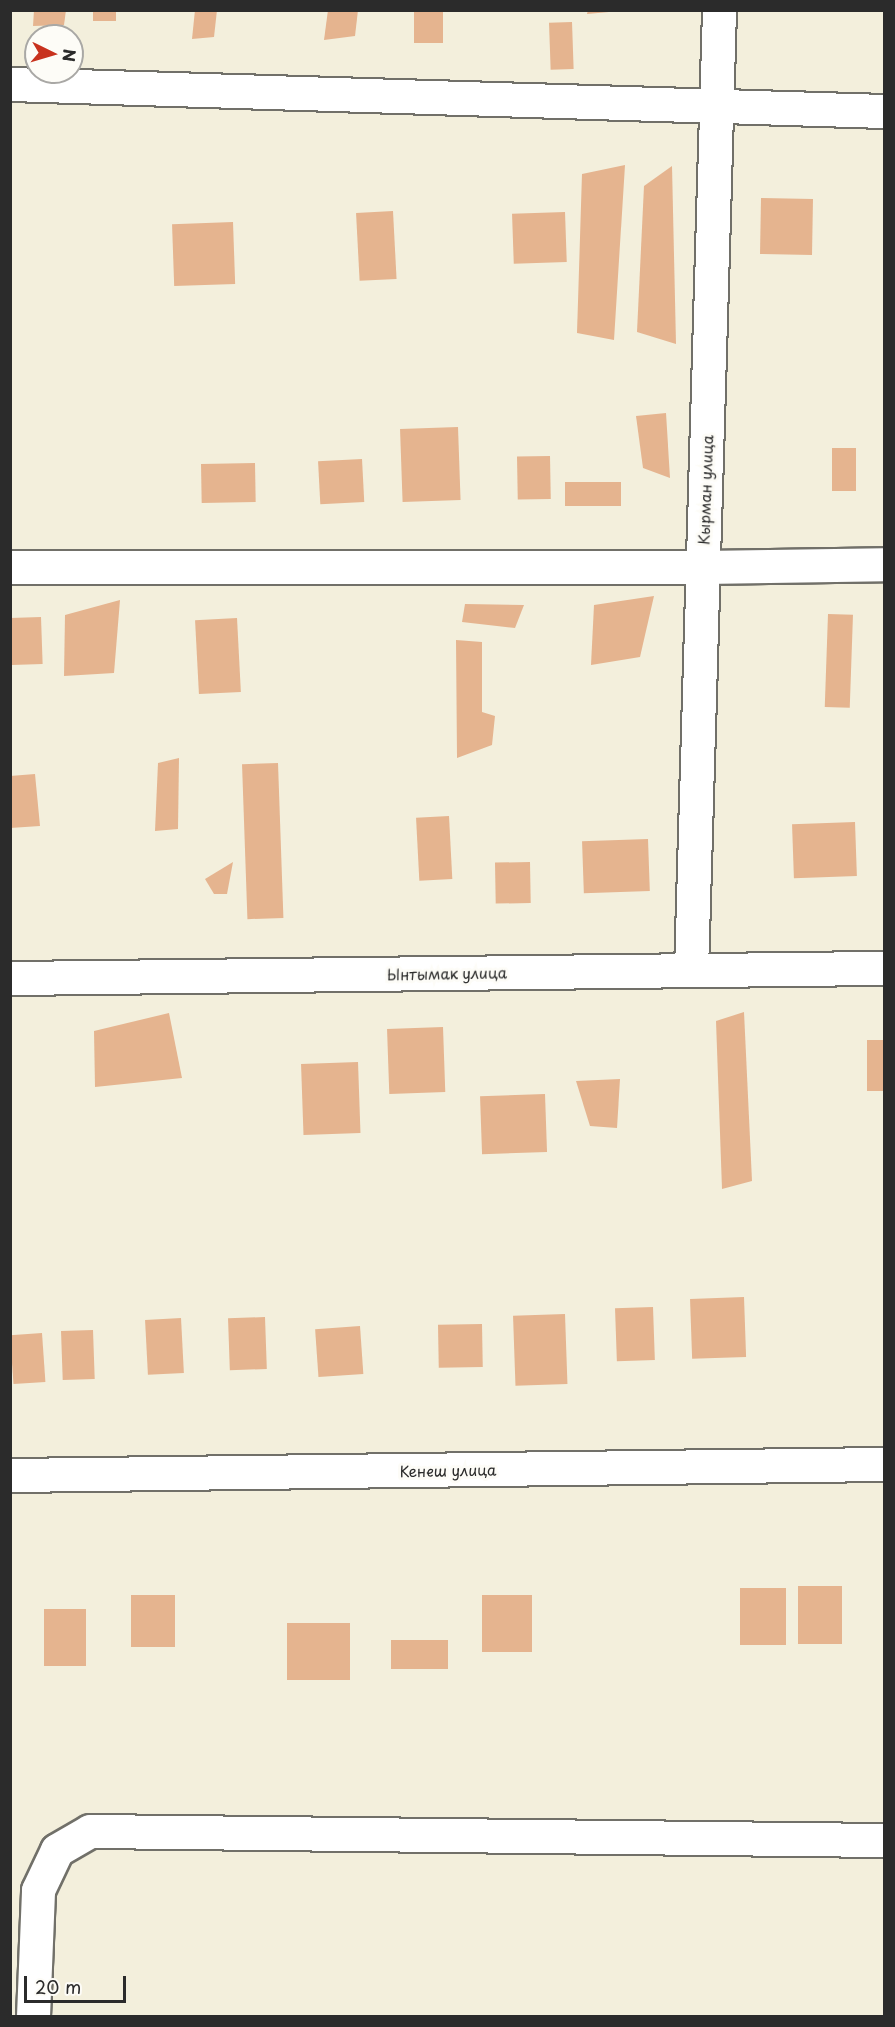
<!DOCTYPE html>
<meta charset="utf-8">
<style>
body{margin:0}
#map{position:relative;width:895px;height:2027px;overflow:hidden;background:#f3efdc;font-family:"Playpen Sans",sans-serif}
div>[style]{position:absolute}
.building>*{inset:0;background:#e5b48f;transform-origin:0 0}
.roads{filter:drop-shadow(2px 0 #717069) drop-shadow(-2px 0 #717069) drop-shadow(0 2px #717069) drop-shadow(0 -2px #717069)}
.minor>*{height:33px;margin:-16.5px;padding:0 16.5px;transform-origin:16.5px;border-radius:16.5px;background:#fff}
span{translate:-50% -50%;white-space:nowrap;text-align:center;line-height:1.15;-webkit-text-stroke:6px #fdfcf7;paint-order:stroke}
.street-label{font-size:15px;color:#2b2b2b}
.frame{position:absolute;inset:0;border:12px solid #2b2b2b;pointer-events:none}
.north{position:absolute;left:24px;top:24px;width:60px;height:60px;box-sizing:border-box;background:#fdfcf7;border:2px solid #a9a8a5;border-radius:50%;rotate:95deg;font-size:16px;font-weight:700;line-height:24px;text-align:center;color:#2b2b2b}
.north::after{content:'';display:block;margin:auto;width:21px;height:27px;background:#c8321e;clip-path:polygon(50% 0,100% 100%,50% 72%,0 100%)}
.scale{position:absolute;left:24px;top:1976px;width:102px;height:27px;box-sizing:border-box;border:3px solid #2b2b2b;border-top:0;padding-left:8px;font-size:18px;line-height:21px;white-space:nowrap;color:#2b2b2b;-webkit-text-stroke:4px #fdfcf7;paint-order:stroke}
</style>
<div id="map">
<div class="building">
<div style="clip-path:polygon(34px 10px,66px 10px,64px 25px,33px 26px)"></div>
<div style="left:93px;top:10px;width:23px;height:11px"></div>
<div style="clip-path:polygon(195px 10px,217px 10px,214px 37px,192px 39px)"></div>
<div style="clip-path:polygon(328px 10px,358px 10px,355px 36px,324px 40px)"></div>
<div style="left:414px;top:10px;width:29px;height:33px"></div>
<div style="clip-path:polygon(588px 10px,609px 10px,609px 12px,587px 14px)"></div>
<div style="left:572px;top:22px;width:47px;height:23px;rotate:88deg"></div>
<div style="clip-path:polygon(625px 165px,614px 340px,577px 333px,582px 174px)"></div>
<div style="clip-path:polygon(672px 166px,676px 344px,637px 332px,644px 186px)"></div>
<div style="left:761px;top:198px;width:52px;height:56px;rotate:1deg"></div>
<div style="left:393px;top:211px;width:68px;height:37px;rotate:87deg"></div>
<div style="left:565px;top:212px;width:50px;height:53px;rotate:88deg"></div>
<div style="left:233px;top:222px;width:62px;height:61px;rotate:88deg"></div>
<div style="clip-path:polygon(666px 413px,670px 478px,643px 468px,636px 416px)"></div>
<div style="left:458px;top:427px;width:73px;height:58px;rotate:88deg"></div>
<div style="left:832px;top:448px;width:24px;height:43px"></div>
<div style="left:550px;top:456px;width:43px;height:33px;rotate:89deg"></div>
<div style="left:362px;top:459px;width:43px;height:44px;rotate:87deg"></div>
<div style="left:255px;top:463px;width:39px;height:54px;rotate:89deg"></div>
<div style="left:621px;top:482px;width:24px;height:56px;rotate:90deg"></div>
<div style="clip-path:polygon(654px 596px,640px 657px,591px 665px,594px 605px)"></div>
<div style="clip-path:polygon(120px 600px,114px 673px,64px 676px,65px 615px)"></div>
<div style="clip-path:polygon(465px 604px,524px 605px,515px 628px,462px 622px)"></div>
<div style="left:828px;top:614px;width:25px;height:93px;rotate:2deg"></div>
<div style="left:41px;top:617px;width:47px;height:31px;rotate:88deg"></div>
<div style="left:237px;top:618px;width:74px;height:42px;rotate:87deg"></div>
<div style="clip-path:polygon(456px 640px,482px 642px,482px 712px,495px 716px,492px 745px,457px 758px)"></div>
<div style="clip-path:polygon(179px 758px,178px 829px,155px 831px,158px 763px)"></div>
<div style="left:278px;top:763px;width:155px;height:36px;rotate:88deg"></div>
<div style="clip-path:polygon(35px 774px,40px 826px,10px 828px,10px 776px)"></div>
<div style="left:449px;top:816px;width:63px;height:33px;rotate:87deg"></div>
<div style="left:855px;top:822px;width:54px;height:63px;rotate:88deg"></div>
<div style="left:648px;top:839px;width:52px;height:66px;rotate:88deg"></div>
<div style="clip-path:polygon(233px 862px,227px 894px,214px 894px,205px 879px)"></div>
<div style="left:530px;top:862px;width:41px;height:35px;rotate:89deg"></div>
<div style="clip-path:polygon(744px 1012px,752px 1181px,722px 1189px,716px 1021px)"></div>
<div style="clip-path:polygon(169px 1013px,182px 1078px,95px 1087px,94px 1031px)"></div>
<div style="left:443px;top:1027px;width:65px;height:56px;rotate:88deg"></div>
<div style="left:867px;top:1040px;width:17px;height:51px"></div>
<div style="left:358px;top:1062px;width:71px;height:57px;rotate:88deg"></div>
<div style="clip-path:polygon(620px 1079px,617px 1128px,590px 1126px,576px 1081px)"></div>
<div style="left:545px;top:1094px;width:58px;height:65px;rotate:88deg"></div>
<div style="left:744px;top:1297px;width:60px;height:54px;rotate:88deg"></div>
<div style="left:653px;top:1307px;width:53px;height:38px;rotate:88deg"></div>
<div style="left:565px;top:1314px;width:70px;height:52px;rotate:88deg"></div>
<div style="left:265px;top:1317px;width:52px;height:37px;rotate:88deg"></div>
<div style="left:181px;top:1318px;width:55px;height:36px;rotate:87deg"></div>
<div style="left:482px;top:1324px;width:43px;height:44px;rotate:89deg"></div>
<div style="left:360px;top:1326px;width:48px;height:45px;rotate:86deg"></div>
<div style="left:93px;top:1330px;width:49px;height:32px;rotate:88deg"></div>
<div style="left:42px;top:1333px;width:49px;height:32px;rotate:86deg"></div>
<div style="left:798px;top:1586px;width:44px;height:58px"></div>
<div style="left:740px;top:1588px;width:46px;height:57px"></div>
<div style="left:131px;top:1595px;width:44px;height:52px"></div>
<div style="left:482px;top:1595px;width:50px;height:57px"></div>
<div style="left:44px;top:1609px;width:42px;height:57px"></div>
<div style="left:287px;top:1623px;width:63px;height:57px"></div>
<div style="left:391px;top:1640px;width:57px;height:29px"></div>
</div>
<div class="roads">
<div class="minor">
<div style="left:10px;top:84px;width:874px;rotate:1.77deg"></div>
<div style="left:10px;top:567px;width:693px"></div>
<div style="left:703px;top:567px;width:181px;rotate:-0.9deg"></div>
<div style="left:691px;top:970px;width:960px;rotate:-88.33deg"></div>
<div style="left:10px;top:978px;width:874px;rotate:-0.66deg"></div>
<div style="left:10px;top:1475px;width:874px;rotate:-0.72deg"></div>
<div style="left:33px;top:2016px;width:126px;rotate:-87.7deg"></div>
<div style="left:38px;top:1890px;width:44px;rotate:-64.6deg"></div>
<div style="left:57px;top:1850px;width:38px;rotate:-30deg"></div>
<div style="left:90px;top:1831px;width:794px;rotate:0.65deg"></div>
</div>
</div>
<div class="street-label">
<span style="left:705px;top:490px;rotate:-88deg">Кырман улица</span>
<span style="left:447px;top:973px;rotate:-1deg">Ынтымак улица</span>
<span style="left:448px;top:1470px;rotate:-1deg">Кенеш улица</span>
</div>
<div class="frame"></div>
<div class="north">N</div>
<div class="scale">20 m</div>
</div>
